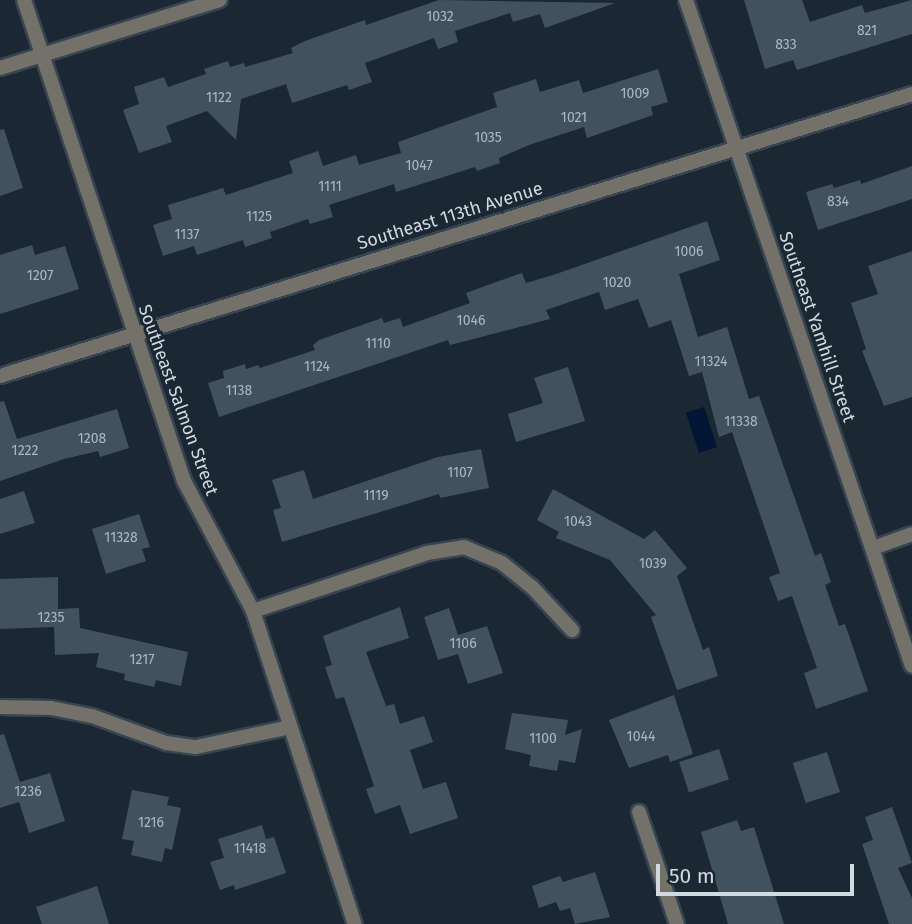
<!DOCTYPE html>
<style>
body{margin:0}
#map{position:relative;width:912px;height:924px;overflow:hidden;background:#1b2834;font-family:"Fira Sans",sans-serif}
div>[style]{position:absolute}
.water>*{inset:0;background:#001634;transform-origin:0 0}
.building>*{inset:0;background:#42515e;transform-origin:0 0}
.roads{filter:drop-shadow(2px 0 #384450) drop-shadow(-2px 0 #384450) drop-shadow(0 2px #384450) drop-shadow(0 -2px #384450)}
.street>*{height:14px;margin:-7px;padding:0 7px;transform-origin:7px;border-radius:7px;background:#737169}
span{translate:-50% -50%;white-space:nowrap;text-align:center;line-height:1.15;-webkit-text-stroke:6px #1b2834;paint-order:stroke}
.number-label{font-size:14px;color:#adb7c0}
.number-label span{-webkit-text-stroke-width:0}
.street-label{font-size:18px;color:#d1d9e1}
.scale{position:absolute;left:656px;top:864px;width:198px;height:32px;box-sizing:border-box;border:4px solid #d1d9e1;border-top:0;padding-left:9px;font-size:21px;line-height:24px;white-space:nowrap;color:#d1d9e1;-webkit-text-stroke:5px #1b2834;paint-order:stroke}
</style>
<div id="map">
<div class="water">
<div style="left:704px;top:407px;width:42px;height:19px;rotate:72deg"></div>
</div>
<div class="building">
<div style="clip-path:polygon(439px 0,615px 3px,545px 28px,540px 14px,513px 22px,510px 13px,455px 31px,458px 42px,438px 49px,434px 38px,365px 63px,372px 82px,349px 90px,347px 85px,292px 103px,286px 84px,241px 99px,236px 140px,207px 111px,166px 126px,172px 142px,139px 153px,123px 110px,139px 104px,134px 87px,164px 77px,168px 87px,206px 74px,204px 69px,228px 61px,230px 67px,244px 63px,245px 67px,293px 53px,291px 48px,305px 41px,365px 20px,366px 25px)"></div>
<div style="clip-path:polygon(744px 0,802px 0,810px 22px,862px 5px,865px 13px,912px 0,912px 34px,797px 70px,793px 60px,765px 69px)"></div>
<div style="clip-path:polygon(658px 69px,668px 102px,651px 107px,653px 115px,587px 138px,584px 127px,529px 145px,499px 158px,500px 163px,477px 171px,475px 167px,396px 192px,394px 184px,329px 205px,333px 217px,310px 224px,308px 219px,270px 232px,272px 238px,245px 247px,243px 240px,197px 255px,194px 246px,163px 256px,153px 225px,172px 219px,168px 205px,223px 188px,226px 195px,293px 173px,289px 161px,318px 151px,323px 166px,356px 155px,359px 165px,401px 153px,398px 142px,497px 107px,493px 93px,536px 79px,540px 92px,579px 80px,583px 93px)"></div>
<div style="clip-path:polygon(4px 129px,23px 188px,0 196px,0 130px)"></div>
<div style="clip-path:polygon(912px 166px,912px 199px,818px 230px,806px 192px,832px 184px,834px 188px,860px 180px,861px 184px)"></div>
<div style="clip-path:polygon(707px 221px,720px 260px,679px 274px,698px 337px,727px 327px,749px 399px,759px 396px,815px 556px,821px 553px,831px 582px,825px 585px,839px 626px,845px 624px,868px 691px,816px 709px,804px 673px,817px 668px,792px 596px,778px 601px,769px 577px,780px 573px,732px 432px,719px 437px,702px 372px,689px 376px,671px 320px,649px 328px,638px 299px,605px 310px,599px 292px,546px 310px,550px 319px,450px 345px,448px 340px,219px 417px,208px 383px,224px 378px,223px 371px,245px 364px,246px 369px,258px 365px,260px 368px,315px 350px,313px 345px,319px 340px,382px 318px,384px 323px,400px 318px,403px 327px,470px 303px,466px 293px,499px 281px,522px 273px,526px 283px,556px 274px)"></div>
<div style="clip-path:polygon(32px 245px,35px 255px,65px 246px,79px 289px,0 314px,0 255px)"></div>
<div style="clip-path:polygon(912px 251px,912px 397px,884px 406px,862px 351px,866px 349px,851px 303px,878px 294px,868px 266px)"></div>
<div style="clip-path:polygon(568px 367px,585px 421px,516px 442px,508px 414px,543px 403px,534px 378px)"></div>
<div style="clip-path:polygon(4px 401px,17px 439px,117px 409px,129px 448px,100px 457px,98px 451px,64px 459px,0 481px,0 402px)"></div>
<div style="clip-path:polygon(481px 449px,489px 488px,440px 498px,439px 494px,282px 542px,273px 510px,281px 508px,272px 480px,304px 470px,313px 499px,438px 457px)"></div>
<div style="clip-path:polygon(553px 489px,644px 539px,655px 530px,687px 568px,677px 576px,703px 650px,709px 647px,718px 676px,677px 690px,651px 617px,656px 615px,610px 560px,556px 538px,559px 532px,537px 520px)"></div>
<div style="clip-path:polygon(24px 491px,35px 523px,0 534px,0 499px)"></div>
<div style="clip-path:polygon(139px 514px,150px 547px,142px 549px,146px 561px,106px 574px,92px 529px)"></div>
<div style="clip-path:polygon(58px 577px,58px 609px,79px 608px,80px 628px,188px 652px,181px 686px,156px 680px,154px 687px,124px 680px,125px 674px,96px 667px,99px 653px,55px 655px,54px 627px,0 629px,0 579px)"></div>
<div style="clip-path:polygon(400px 607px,409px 638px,366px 652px,386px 706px,394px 704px,400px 724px,424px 716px,433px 742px,410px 750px,423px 789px,446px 782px,458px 818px,410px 834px,400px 805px,375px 814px,366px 789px,374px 786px,344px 697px,336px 699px,325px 667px,332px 665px,323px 636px)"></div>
<div style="clip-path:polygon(449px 608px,458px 635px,487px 626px,503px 673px,468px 684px,458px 654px,438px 660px,424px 617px)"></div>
<div style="clip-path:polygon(674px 695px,693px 754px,670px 762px,668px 755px,629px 768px,609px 720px)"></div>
<div style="clip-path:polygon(512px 713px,568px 720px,565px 735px,582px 729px,575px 763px,559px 760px,557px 771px,529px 766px,531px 755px,505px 749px)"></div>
<div style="clip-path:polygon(4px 734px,20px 782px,50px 773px,65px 821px,29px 833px,19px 802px,0 808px,0 735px)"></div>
<div style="left:719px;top:749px;width:32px;height:42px;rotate:72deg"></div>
<div style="left:827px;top:752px;width:42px;height:36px;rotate:72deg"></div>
<div style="clip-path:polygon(132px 790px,169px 797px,167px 805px,181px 808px,172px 850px,165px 848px,162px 862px,131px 855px,134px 841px,122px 839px)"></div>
<div style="clip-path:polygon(892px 807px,912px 863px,898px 868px,912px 898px,912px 924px,889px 924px,862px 844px,873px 840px,865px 817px)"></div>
<div style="clip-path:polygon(737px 820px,741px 831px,754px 827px,784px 924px,728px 924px,701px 832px)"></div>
<div style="clip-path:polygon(262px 825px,266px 839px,274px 837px,286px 873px,235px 890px,234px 885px,220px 890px,210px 862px,224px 858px,218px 839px)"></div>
<div style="clip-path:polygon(595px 872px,610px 917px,575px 924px,570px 908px,560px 911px,556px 902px,539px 908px,532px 886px,560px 876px,563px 882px)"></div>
<div style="clip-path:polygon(97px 886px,109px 924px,42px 924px,36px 907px)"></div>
</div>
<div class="roads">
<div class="street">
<div style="left:24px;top:0;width:507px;rotate:71.6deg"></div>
<div style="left:184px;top:481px;width:147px;rotate:62deg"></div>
<div style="left:253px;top:611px;width:329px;rotate:72deg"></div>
<div style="left:686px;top:0;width:703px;rotate:71.26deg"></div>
<div style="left:0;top:68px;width:230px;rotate:-17.2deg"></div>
<div style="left:0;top:376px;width:955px;rotate:-17.18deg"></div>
<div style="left:873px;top:548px;width:41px;rotate:-19.7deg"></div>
<div style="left:253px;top:611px;width:183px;rotate:-18.4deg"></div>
<div style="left:427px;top:553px;width:37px;rotate:-9deg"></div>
<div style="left:464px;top:547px;width:41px;rotate:22.8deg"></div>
<div style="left:502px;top:563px;width:38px;rotate:39deg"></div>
<div style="left:532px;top:587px;width:59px;rotate:47.1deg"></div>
<div style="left:0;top:707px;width:51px;rotate:1.1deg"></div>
<div style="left:51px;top:708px;width:42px;rotate:11deg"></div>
<div style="left:92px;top:716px;width:79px;rotate:20deg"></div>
<div style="left:166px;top:743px;width:30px;rotate:8deg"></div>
<div style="left:196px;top:747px;width:96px;rotate:-12deg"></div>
<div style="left:639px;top:812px;width:118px;rotate:71.3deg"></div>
</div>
</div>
<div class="number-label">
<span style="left:440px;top:17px">1032</span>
<span style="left:867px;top:31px">821</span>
<span style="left:786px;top:45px">833</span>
<span style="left:635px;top:94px">1009</span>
<span style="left:219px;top:98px">1122</span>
<span style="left:574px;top:118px">1021</span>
<span style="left:488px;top:138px">1035</span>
<span style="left:419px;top:166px">1047</span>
<span style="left:330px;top:187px">1111</span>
<span style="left:838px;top:202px">834</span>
<span style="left:259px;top:217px">1125</span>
<span style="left:187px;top:235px">1137</span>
<span style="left:689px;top:252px">1006</span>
<span style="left:40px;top:276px">1207</span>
<span style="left:617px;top:283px">1020</span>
<span style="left:471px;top:321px">1046</span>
<span style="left:378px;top:344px">1110</span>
<span style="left:711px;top:362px">11324</span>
<span style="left:317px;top:367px">1124</span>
<span style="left:239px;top:391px">1138</span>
<span style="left:741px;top:422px">11338</span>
<span style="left:92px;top:439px">1208</span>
<span style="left:25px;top:451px">1222</span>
<span style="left:460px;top:473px">1107</span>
<span style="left:376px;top:496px">1119</span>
<span style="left:578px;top:522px">1043</span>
<span style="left:121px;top:538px">11328</span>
<span style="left:653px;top:564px">1039</span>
<span style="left:51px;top:618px">1235</span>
<span style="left:463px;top:644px">1106</span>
<span style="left:142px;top:660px">1217</span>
<span style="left:641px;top:737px">1044</span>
<span style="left:543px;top:739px">1100</span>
<span style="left:28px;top:792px">1236</span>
<span style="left:151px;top:823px">1216</span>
<span style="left:250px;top:849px">11418</span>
</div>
<div class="street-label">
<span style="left:450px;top:216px;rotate:-17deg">Southeast 113th Avenue</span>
<span style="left:817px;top:327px;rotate:71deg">Southeast Yamhill Street</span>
<span style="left:178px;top:400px;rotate:70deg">Southeast Salmon Street</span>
</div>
<div class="scale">50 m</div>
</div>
